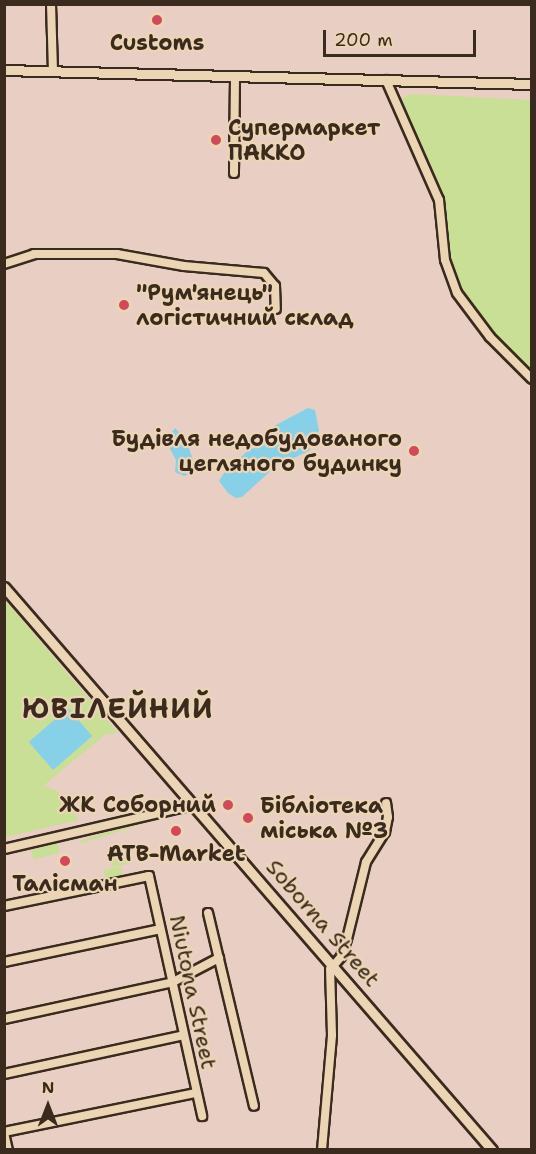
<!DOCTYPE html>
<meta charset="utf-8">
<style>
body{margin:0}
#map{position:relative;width:536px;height:1154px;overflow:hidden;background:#e9cec3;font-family:"Shantell Sans",sans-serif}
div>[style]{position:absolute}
.green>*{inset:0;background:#c8df95;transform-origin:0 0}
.water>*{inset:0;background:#87d1e8;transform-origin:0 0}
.roads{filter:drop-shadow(2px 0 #3b2a1e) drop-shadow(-2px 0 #3b2a1e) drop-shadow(0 2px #3b2a1e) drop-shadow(0 -2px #3b2a1e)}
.minor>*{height:8px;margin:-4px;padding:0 4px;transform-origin:4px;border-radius:4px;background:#ebd5b5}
.major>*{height:9px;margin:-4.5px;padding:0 4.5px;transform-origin:4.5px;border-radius:4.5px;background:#ebd5b5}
.dots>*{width:16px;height:16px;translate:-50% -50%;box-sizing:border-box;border:3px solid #ebd5b5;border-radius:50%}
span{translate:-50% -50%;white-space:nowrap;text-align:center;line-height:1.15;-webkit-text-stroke:4.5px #ebd5b5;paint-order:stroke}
.poi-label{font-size:22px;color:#3b2a1e;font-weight:700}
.left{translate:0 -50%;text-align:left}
.right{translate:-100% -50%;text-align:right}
.street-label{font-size:22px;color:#3b2a1e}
.district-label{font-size:28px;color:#3b2a1e;font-weight:700;letter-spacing:1.5px}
.frame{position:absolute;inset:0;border:6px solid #3b2a1e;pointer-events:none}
.north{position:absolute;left:18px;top:1076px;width:60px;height:60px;-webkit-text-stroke:4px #ebd5b5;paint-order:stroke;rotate:0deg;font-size:16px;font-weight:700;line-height:24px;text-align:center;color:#3b2a1e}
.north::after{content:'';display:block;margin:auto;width:21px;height:27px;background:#3b2a1e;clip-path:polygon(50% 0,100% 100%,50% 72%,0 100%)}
.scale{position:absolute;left:323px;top:30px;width:153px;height:27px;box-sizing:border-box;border:3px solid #3b2a1e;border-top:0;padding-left:8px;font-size:18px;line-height:21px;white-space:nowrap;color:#3b2a1e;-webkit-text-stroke:4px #ebd5b5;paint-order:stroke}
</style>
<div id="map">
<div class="green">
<div style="clip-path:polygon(412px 94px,531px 100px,531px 379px,490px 337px,450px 277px,441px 212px,398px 100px)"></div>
<div style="clip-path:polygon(5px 600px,118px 733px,106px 734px,44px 785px,58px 792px,79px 820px,5px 837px)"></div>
<div style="left:144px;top:820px;width:3px;height:67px;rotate:72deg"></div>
<div style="left:57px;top:842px;width:11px;height:27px;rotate:75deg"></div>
<div style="left:130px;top:855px;width:8px;height:21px;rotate:76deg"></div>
<div style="left:121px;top:867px;width:10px;height:18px;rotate:79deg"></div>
</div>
<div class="water">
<div style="clip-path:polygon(308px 408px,315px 410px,319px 431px,309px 451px,276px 466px,242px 497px,236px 498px,228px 493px,219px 481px,224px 473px,274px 426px)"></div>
<div style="clip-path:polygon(175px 428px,186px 439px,193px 460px,192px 473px,184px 476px,175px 472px,176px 460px,169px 447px,168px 437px)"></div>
<div style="left:68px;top:708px;width:37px;height:52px;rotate:49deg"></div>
</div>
<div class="roads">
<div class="minor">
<div style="left:51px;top:4px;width:67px;rotate:88.3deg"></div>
<div style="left:386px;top:80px;width:131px;rotate:66.2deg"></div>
<div style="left:439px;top:200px;width:60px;rotate:84.3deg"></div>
<div style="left:445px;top:260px;width:35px;rotate:70deg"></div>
<div style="left:457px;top:293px;width:55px;rotate:53.1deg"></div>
<div style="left:490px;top:337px;width:59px;rotate:45deg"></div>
<div style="left:234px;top:173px;width:97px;rotate:-89.4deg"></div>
<div style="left:4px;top:264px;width:32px;rotate:-18deg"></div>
<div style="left:34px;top:254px;width:83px"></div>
<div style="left:117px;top:254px;width:68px;rotate:10.2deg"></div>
<div style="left:184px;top:266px;width:80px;rotate:5deg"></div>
<div style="left:264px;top:273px;width:17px;rotate:50deg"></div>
<div style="left:275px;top:286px;width:23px;rotate:88deg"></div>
<div style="left:4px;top:849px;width:194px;rotate:-13.1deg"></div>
<div style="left:4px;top:906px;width:148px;rotate:-11.7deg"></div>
<div style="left:149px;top:876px;width:246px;rotate:77.5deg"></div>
<div style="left:208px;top:913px;width:198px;rotate:76.6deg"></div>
<div style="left:4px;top:962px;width:159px;rotate:-11.9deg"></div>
<div style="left:334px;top:965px;width:11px;rotate:-49deg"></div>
<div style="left:341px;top:957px;width:19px;rotate:-72deg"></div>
<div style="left:347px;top:939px;width:79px;rotate:-76.1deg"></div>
<div style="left:366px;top:862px;width:36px;rotate:-58deg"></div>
<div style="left:385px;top:832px;width:15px;rotate:-79deg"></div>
<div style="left:388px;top:817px;width:14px;rotate:-98deg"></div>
<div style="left:4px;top:1019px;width:173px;rotate:-12.3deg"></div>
<div style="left:173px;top:982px;width:52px;rotate:-27.6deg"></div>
<div style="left:4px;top:1074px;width:184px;rotate:-12.2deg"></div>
<div style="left:4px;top:1132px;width:196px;rotate:-11.5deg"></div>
<div style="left:4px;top:1133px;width:17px;rotate:77deg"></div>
<div style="left:322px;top:1150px;width:115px;rotate:-85deg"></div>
<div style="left:332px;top:1035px;width:66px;rotate:-91.7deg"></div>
</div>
<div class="major">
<div style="left:4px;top:70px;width:528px;rotate:1.52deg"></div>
<div style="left:4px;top:587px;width:745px;rotate:49.08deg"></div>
</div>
</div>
<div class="dots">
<div style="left:157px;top:20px;background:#d1495b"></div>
<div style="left:216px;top:140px;background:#d1495b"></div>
<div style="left:124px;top:305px;background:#d1495b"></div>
<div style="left:414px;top:451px;background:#d1495b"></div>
<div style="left:228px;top:805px;background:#d1495b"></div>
<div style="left:248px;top:818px;background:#d1495b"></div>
<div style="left:176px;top:831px;background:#d1495b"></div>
<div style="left:65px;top:861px;background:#d1495b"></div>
</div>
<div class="poi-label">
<span style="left:157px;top:43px">Customs</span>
<span class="left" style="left:228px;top:140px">Супермаркет<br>ПАККО</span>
<span class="left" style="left:136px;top:305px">"Рум'янець"<br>логістичний склад</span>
<span class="right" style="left:402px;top:451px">Будівля недобудованого<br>цегляного будинку</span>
<span class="right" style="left:216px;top:805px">ЖК Соборний</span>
<span class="left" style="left:260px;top:818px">Бібліотека<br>міська №3</span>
<span style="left:176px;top:854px">ATB-Market</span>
<span style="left:65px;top:884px">Талісман</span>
</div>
<div class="street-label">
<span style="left:323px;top:923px;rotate:49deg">Soborna Street</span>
<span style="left:193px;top:992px;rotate:78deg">Niutona Street</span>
</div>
<div class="district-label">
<span style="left:118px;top:708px">ЮВІЛЕЙНИЙ</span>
</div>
<div class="frame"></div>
<div class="north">N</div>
<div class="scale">200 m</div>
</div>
